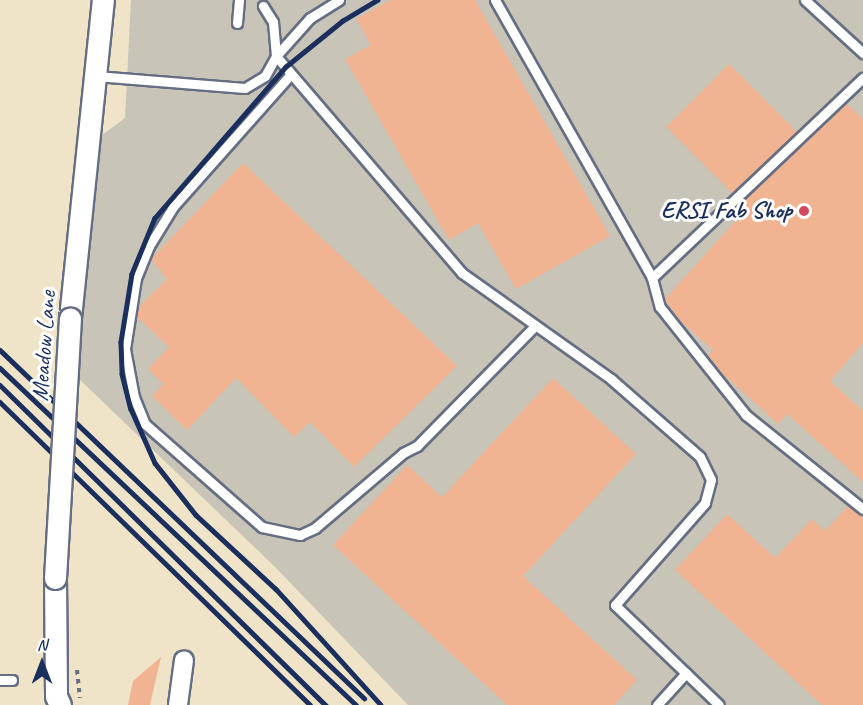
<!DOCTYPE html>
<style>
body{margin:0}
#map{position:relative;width:863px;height:705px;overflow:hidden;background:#f0e4c8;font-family:Caveat,sans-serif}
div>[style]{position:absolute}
.industrial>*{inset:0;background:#c8c4b8}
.building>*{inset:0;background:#f1b492;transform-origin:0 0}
.path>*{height:4px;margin-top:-2px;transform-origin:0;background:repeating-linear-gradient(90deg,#666e83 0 4.5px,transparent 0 9px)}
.roads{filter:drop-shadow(2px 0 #666e83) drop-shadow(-2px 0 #666e83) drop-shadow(0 2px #666e83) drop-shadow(0 -2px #666e83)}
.service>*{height:9px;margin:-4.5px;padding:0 4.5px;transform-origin:4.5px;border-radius:4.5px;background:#fff}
.minor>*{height:18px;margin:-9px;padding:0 9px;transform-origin:9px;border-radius:9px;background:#fff}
.tertiary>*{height:21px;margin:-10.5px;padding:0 10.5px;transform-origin:10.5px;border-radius:10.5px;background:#fff}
.rail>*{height:4.5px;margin:-2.25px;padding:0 2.25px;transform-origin:2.25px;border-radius:2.25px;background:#1b2f5e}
.bridges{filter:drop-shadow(2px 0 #666e83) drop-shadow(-2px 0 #666e83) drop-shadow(0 2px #666e83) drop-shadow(0 -2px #666e83)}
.tertiary-bridge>*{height:21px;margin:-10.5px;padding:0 10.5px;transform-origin:10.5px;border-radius:10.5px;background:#fff}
.dots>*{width:16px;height:16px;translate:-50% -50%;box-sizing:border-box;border:3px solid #fff;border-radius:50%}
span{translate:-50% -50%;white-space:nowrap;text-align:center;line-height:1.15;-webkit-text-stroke:6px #fff;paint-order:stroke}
.poi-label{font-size:24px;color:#1b2f5e;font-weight:700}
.right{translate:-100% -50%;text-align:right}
.street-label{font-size:24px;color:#1b2f5e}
.north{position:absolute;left:12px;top:633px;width:60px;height:60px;-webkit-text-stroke:4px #fff;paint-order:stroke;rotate:0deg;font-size:16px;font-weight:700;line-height:24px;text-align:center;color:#1b2f5e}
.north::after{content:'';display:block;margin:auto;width:21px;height:27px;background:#1b2f5e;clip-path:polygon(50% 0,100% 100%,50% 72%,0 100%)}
</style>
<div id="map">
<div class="industrial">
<div style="clip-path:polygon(131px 0,863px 0,863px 705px,408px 705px,275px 567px,77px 377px,98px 138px,125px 118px)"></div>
</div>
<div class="building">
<div style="clip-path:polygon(390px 0,475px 0,610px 236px,516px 289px,478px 223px,449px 240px,345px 59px,371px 45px,356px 19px)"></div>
<div style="left:729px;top:64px;width:96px;height:89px;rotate:45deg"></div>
<div style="clip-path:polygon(846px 103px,863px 119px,863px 343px,830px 381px,863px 411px,863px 482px,787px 414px,778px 424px,721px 372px,708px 356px,713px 350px,678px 319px,665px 299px,747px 208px,741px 202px)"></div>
<div style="clip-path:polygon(243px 163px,457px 366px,354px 467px,310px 422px,294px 437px,236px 378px,187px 430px,152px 396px,163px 384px,148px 369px,169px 347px,137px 317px,138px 308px,167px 279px,151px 259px)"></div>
<div style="clip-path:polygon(553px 378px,636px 454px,523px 576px,637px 680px,614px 705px,507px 705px,333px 545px,407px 465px,442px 497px)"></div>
<div style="clip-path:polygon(848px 506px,863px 516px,863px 705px,822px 705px,675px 570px,727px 514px,775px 558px,812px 519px,825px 531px)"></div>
<div style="clip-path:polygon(161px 657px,150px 705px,128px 705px,133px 681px)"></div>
</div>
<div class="path">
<div style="left:77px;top:670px;width:28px;rotate:84deg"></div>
</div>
<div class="roads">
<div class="service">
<div style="left:339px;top:0;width:34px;rotate:148deg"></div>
<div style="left:310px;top:18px;width:51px;rotate:131.8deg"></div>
<div style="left:276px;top:56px;width:286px;rotate:49.4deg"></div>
<div style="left:462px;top:273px;width:183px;rotate:35.4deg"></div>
<div style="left:611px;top:379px;width:118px;rotate:41.2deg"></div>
<div style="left:700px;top:457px;width:25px;rotate:64deg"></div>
<div style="left:711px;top:480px;width:24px;rotate:105deg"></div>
<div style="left:705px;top:503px;width:136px;rotate:131.4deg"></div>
<div style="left:615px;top:605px;width:144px;rotate:43.9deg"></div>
<div style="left:495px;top:0;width:319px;rotate:60.5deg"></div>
<div style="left:652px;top:278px;width:30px;rotate:75deg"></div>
<div style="left:660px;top:307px;width:138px;rotate:51.5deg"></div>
<div style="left:746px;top:415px;width:150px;rotate:38.8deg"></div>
<div style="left:805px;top:0;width:79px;rotate:42.4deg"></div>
<div style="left:237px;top:23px;width:23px;rotate:-85deg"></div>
<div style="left:291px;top:74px;width:178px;rotate:131.6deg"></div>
<div style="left:173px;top:207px;width:46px;rotate:121.6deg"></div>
<div style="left:149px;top:246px;width:35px;rotate:112deg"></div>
<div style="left:136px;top:278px;width:72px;rotate:98.8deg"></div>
<div style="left:125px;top:349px;width:49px;rotate:79.4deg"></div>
<div style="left:134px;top:397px;width:29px;rotate:68deg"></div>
<div style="left:145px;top:424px;width:156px;rotate:41.4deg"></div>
<div style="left:262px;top:527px;width:39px;rotate:12deg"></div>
<div style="left:300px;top:535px;width:17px;rotate:-25deg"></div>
<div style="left:315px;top:528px;width:116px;rotate:-40.4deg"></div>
<div style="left:403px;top:453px;width:16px;rotate:-27deg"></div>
<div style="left:417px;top:446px;width:168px;rotate:-45.5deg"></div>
<div style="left:96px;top:76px;width:149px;rotate:4.6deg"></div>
<div style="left:245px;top:88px;width:23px;rotate:-31deg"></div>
<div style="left:265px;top:76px;width:23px;rotate:-61deg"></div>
<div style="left:276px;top:56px;width:34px;rotate:-95deg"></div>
<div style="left:273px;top:22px;width:19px;rotate:-122deg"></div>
<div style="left:652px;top:278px;width:291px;rotate:-43.5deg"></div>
<div style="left:0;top:680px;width:12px"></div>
<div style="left:657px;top:705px;width:43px;rotate:-47.8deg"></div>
</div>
<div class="minor">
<div style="left:178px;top:705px;width:45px;rotate:-82.4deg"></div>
</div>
<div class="tertiary">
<div style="left:70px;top:318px;width:320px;rotate:-84.1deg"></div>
<div style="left:55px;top:578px;width:118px;rotate:89.5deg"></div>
<div style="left:56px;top:696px;width:10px;rotate:66deg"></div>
</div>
</div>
<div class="rail">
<div style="left:378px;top:0;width:41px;rotate:149deg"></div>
<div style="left:343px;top:21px;width:73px;rotate:141.1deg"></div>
<div style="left:286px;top:67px;width:200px;rotate:130.9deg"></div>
<div style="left:155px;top:218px;width:61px;rotate:112.3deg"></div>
<div style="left:132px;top:274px;width:69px;rotate:99.2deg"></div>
<div style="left:121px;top:342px;width:32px;rotate:88deg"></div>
<div style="left:122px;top:374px;width:36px;rotate:76deg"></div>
<div style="left:131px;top:409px;width:59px;rotate:66deg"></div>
<div style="left:155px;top:463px;width:66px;rotate:51.7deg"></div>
<div style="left:196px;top:515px;width:109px;rotate:42.8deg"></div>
<div style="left:276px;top:589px;width:156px;rotate:47.8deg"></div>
<div style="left:0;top:350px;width:504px;rotate:43.71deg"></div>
<div style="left:0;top:368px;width:490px;rotate:43.4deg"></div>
<div style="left:0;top:385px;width:457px;rotate:44.5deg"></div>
<div style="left:0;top:402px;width:433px;rotate:44.3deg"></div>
</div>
<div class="bridges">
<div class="tertiary-bridge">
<div style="left:55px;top:578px;width:260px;rotate:-86.7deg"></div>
</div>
</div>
<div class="dots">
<div style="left:804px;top:211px;background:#d1495b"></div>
</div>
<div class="poi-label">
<span class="right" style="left:792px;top:211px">ERSI Fab Shop</span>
</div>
<div class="street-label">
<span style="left:44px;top:346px;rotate:-86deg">Meadow Lane</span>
</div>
<div class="north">N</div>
</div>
